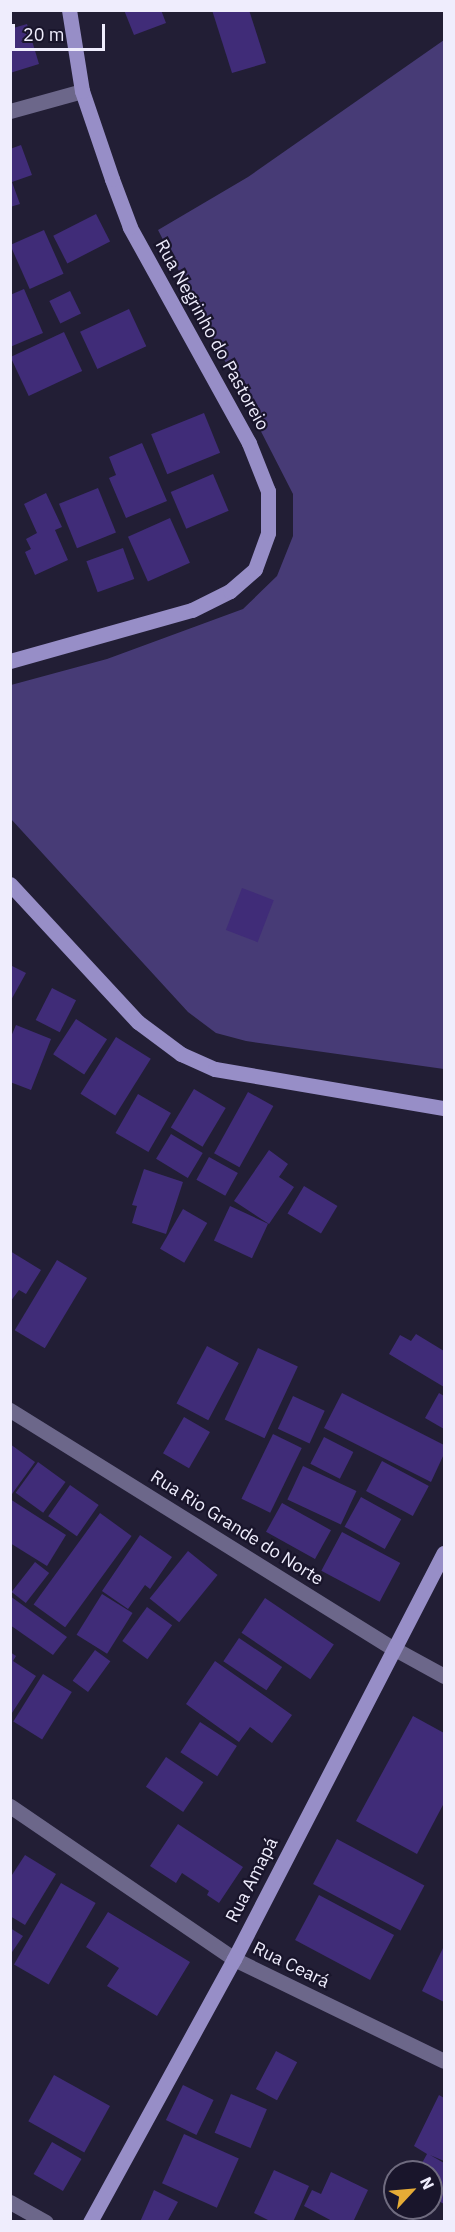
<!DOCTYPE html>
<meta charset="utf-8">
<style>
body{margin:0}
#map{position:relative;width:455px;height:2232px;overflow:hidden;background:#221e35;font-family:"IBM Plex Sans",sans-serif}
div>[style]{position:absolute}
.green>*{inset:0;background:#473b76}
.building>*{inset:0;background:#402c78;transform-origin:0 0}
.street>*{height:15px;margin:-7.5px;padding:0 7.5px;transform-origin:7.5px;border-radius:7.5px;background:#6c678a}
.secondary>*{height:15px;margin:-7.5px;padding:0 7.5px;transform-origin:7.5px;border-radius:7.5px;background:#978ec7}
span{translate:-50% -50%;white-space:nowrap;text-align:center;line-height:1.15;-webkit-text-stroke:4.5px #19152b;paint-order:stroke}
.street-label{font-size:18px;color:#efedfd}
.frame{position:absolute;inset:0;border:12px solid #efedfd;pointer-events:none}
.north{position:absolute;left:383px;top:2160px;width:60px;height:60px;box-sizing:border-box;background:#19152b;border:2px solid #6f6b7f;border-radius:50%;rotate:64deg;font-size:16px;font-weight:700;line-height:24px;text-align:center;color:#efedfd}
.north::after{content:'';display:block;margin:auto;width:21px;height:27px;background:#e6ac36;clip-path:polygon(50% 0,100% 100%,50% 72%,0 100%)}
.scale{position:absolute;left:12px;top:24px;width:93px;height:27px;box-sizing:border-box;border:3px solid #efedfd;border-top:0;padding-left:8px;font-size:18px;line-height:21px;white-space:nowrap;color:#efedfd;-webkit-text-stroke:4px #19152b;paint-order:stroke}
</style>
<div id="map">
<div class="green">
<div style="clip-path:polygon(444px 40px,444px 1069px,246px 1041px,216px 1033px,188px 1012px,11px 819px,11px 685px,107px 659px,243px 609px,277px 576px,293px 536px,293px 494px,158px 230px,248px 177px)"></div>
</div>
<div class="building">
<div style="clip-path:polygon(124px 10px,161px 10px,166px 23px,134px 35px)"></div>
<div style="clip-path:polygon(212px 10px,249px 10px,266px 63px,232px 73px)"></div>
<div style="clip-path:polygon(27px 24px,39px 64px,10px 73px,10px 29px)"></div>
<div style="clip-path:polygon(21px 145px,32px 175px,12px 182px,20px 204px,10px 207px,10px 149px)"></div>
<div style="left:96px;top:214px;width:31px;height:48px;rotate:63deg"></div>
<div style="left:44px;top:230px;width:48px;height:37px;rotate:66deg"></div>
<div style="clip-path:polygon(24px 289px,43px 333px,10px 347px,10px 295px)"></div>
<div style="left:70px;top:291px;width:25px;height:23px;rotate:64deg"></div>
<div style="left:129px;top:309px;width:41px;height:54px;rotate:65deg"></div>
<div style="left:64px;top:332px;width:43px;height:59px;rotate:65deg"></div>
<div style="left:204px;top:413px;width:43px;height:57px;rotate:68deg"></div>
<div style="clip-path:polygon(142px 443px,167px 501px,126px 518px,109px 478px,116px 475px,109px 457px)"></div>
<div style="left:213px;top:474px;width:40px;height:46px;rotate:67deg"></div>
<div style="left:98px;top:488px;width:48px;height:42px;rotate:68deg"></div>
<div style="clip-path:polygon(46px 493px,62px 527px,55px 530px,68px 560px,35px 575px,25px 552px,31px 549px,26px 539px,37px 533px,24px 504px)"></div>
<div style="left:170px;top:518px;width:49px;height:46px;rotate:66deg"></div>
<div style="left:123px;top:548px;width:33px;height:39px;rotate:70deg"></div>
<div style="left:242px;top:888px;width:34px;height:45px;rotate:21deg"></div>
<div style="clip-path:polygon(10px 965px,26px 973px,10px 1002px)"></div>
<div style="left:52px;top:988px;width:27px;height:36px;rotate:27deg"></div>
<div style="left:76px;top:1019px;width:37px;height:42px;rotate:33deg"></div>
<div style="clip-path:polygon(16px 1025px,51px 1039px,31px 1090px,10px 1082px,10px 1039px)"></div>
<div style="left:116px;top:1037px;width:41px;height:67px;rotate:32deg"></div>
<div style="left:194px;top:1089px;width:37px;height:45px;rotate:31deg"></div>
<div style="left:248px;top:1092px;width:29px;height:70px;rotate:29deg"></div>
<div style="left:138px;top:1094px;width:38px;height:45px;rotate:30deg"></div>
<div style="left:171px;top:1134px;width:37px;height:29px;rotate:31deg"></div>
<div style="clip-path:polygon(269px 1150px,288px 1164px,279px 1177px,294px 1187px,269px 1224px,234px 1201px)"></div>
<div style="left:209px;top:1157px;width:33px;height:26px;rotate:29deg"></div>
<div style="clip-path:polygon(144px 1169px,183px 1182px,166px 1234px,132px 1223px,137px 1206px,132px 1205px)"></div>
<div style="left:304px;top:1186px;width:39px;height:32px;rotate:31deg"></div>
<div style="left:230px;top:1206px;width:42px;height:38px;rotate:25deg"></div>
<div style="left:183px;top:1209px;width:28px;height:46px;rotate:30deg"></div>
<div style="clip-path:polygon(10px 1251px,41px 1270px,26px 1294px,19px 1290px,10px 1302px)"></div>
<div style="left:57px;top:1260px;width:35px;height:82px;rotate:31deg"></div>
<div style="clip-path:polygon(416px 1334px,444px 1351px,444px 1387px,389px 1354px,400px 1335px,411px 1341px)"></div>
<div style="left:207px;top:1346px;width:36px;height:65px;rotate:28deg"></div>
<div style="left:258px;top:1348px;width:44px;height:79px;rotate:25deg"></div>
<div style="clip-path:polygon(342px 1393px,444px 1445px,444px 1454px,431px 1482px,324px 1428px)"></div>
<div style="clip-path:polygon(439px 1393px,444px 1396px,444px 1429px,425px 1418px)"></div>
<div style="left:293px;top:1396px;width:35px;height:36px;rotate:25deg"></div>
<div style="left:184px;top:1417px;width:30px;height:42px;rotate:30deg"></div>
<div style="left:273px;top:1434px;width:32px;height:72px;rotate:26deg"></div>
<div style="left:324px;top:1437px;width:33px;height:30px;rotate:27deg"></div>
<div style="clip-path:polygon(10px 1444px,35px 1462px,12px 1494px,10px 1493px)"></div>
<div style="left:382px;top:1461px;width:53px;height:34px;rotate:28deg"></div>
<div style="left:38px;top:1462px;width:34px;height:38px;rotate:36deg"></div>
<div style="left:303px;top:1466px;width:59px;height:37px;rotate:25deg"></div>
<div style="left:70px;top:1485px;width:35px;height:38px;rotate:35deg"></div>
<div style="left:361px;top:1497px;width:46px;height:34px;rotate:29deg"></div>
<div style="clip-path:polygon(10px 1499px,66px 1535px,47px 1566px,10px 1543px)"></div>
<div style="left:282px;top:1503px;width:56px;height:33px;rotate:29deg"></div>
<div style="left:100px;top:1513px;width:39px;height:113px;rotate:36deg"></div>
<div style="left:342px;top:1532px;width:66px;height:44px;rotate:28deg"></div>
<div style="clip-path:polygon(140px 1535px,172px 1557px,150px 1589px,145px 1585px,128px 1609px,102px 1591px)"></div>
<div style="left:188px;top:1551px;width:38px;height:61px;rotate:39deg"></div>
<div style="left:35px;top:1562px;width:18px;height:38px;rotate:38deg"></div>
<div style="left:102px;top:1594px;width:36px;height:48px;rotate:32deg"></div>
<div style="clip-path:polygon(10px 1596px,67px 1637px,53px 1655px,10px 1625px)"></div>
<div style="left:265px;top:1598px;width:83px;height:42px;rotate:34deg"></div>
<div style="left:147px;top:1607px;width:31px;height:42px;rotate:36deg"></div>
<div style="left:239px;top:1638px;width:52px;height:28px;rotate:34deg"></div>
<div style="left:95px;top:1650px;width:19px;height:38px;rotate:36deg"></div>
<div style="clip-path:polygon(10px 1652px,16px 1656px,13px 1661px,36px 1676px,10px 1716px)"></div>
<div style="clip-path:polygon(215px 1661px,292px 1715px,272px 1743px,250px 1727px,239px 1742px,186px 1704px)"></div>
<div style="left:43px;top:1674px;width:34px;height:56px;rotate:32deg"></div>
<div style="clip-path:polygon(413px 1716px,444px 1733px,444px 1803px,417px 1854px,356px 1821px)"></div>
<div style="left:200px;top:1722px;width:44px;height:36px;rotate:33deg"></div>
<div style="left:166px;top:1757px;width:45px;height:36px;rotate:34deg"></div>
<div style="clip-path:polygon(178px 1824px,243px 1867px,219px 1903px,207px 1895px,209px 1891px,182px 1873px,176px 1883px,150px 1866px)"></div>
<div style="left:337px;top:1839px;width:99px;height:51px;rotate:28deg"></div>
<div style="clip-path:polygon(25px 1855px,56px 1874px,25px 1925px,10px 1916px,10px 1878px)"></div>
<div style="left:61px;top:1883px;width:40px;height:94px;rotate:30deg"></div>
<div style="left:319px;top:1895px;width:85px;height:51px;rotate:28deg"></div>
<div style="clip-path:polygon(108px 1912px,190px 1962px,157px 2016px,107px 1986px,119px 1968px,86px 1947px)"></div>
<div style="clip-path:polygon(10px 1928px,23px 1936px,10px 1955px)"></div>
<div style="clip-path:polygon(444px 1946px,444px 2002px,422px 1991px)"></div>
<div style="left:276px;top:2051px;width:24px;height:43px;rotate:28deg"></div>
<div style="left:54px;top:2075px;width:64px;height:53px;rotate:29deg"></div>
<div style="left:183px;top:2085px;width:34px;height:39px;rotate:26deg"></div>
<div style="left:231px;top:2094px;width:39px;height:42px;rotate:23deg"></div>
<div style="clip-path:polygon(439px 2095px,444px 2098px,444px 2161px,430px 2155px,444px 2163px,444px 2204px,431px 2197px,431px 2172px,417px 2172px,427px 2154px,414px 2146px)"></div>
<div style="left:184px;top:2134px;width:60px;height:54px;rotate:24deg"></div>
<div style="left:52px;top:2142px;width:34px;height:37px;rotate:30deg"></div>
<div style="clip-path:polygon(274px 2170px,309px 2186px,293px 2222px,272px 2222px,254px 2213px)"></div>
<div style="clip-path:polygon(331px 2172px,368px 2190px,353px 2222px,334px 2222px,304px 2206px,312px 2190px,321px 2194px)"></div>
<div style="clip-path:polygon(154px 2190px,178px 2202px,167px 2222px,140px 2222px)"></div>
</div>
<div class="street">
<div style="left:10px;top:111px;width:75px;rotate:-15.5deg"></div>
<div style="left:10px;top:1410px;width:451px;rotate:31.9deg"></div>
<div style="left:393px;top:1648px;width:58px;rotate:28.8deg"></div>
<div style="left:10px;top:1806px;width:271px;rotate:34.3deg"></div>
<div style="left:234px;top:1959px;width:233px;rotate:25.9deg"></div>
<div style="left:10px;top:2202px;width:41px;rotate:29.1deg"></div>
</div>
<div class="secondary">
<div style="left:10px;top:661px;width:189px;rotate:-15.7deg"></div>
<div style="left:192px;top:610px;width:42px;rotate:-26.6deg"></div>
<div style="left:230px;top:591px;width:33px;rotate:-41deg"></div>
<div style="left:255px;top:569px;width:38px;rotate:-70deg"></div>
<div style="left:268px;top:533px;width:42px;rotate:-90deg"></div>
<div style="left:268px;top:491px;width:52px;rotate:-111.6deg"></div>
<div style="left:249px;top:443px;width:247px;rotate:-118.9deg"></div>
<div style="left:130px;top:227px;width:51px;rotate:-110.6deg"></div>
<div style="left:112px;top:179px;width:93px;rotate:-108.8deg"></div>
<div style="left:82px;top:91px;width:82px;rotate:-99.1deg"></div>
<div style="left:10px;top:884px;width:188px;rotate:47.2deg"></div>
<div style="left:138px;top:1022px;width:54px;rotate:36.7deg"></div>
<div style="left:181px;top:1054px;width:37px;rotate:24deg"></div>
<div style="left:215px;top:1069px;width:232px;rotate:9.7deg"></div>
<div style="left:90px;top:2222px;width:300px;rotate:-61.3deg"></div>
<div style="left:234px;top:1959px;width:457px;rotate:-62.7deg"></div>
</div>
<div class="street-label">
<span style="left:212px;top:335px;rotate:61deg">Rua Negrinho do Pastoreio</span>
<span style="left:237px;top:1528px;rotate:32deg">Rua Rio Grande do Norte</span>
<span style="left:252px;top:1880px;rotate:-63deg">Rua Amapá</span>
<span style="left:291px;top:1965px;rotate:26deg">Rua Ceará</span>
</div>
<div class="frame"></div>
<div class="north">N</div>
<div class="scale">20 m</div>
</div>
